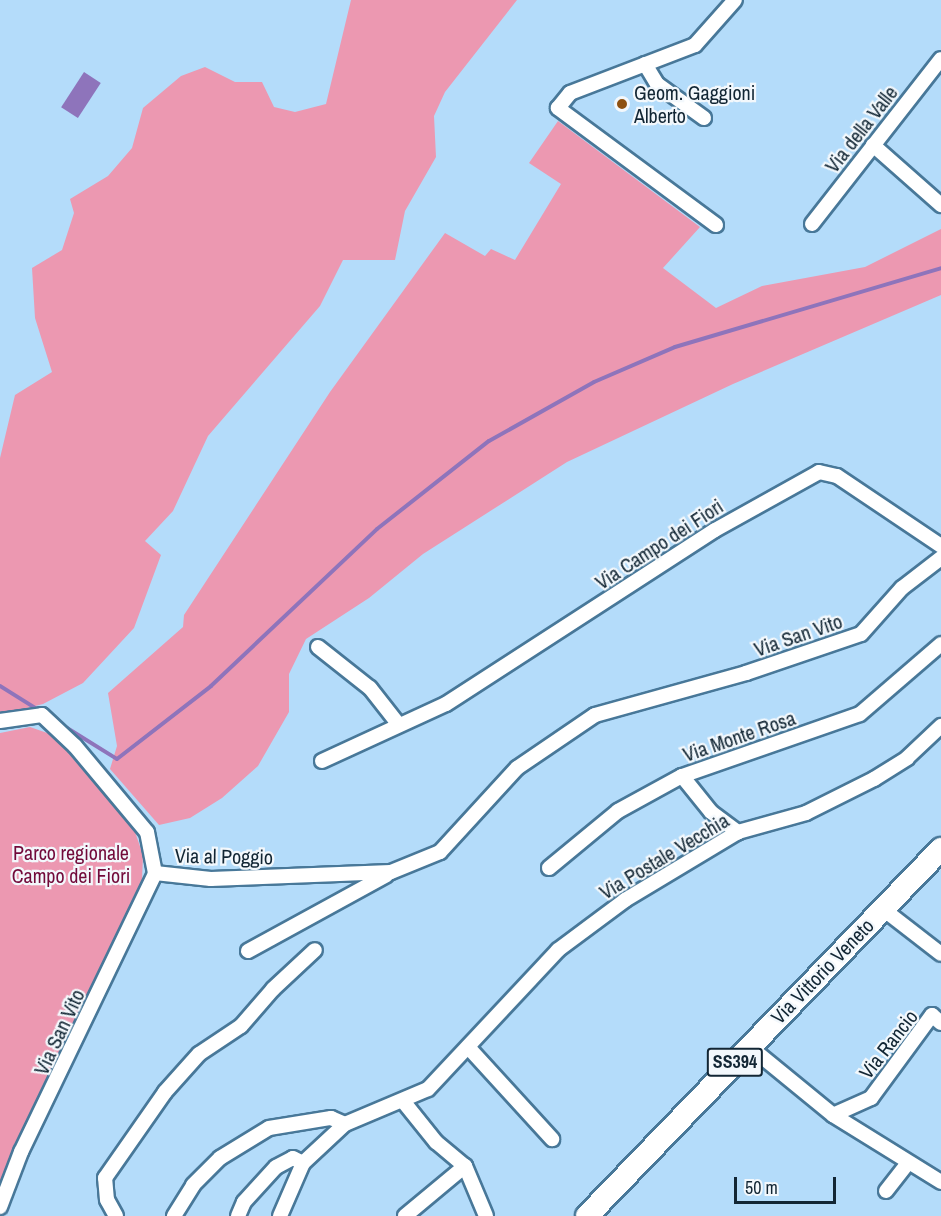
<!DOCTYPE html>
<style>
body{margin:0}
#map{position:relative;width:941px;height:1216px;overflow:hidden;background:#b4dcfa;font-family:"Archivo Narrow",sans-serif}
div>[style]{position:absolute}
.green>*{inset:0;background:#ec98b1}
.water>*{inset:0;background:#8e74bb;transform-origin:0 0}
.stream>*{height:4px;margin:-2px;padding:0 2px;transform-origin:2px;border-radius:2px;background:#8e74bb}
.roads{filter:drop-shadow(2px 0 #487899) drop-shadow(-2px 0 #487899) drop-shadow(0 2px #487899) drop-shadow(0 -2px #487899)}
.minor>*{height:14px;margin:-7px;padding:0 7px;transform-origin:7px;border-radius:7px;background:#fff}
.primary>*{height:22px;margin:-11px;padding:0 11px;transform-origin:11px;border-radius:11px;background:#fff}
.dots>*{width:16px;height:16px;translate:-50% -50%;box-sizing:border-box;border:3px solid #f3f8fc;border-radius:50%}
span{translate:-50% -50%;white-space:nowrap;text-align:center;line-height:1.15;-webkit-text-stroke:4.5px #f3f8fc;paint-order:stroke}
.shield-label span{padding:2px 4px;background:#f3f8fc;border:2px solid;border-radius:4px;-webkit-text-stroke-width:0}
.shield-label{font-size:18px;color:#122634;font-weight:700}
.poi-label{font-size:20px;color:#122634}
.left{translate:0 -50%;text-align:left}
.street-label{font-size:20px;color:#122634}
.park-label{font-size:20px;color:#720a3a}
.scale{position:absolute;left:734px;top:1177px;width:102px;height:27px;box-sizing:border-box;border:3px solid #122634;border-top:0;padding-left:8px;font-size:18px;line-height:21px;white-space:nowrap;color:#122634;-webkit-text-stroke:4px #f3f8fc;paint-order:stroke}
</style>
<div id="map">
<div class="green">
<div style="clip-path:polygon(351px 0,517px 0,445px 92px,434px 116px,436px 157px,405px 211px,395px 260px,343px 260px,320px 306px,208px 436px,173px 511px,145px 541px,161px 555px,134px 628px,83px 683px,43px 704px,0 715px,0 458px,15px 395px,52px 372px,35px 318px,32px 268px,62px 250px,74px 213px,70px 199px,108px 176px,132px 148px,143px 108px,181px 76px,205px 67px,235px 82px,262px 82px,274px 107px,295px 112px,326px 104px)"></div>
<div style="clip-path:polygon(558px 121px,700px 227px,663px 268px,716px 308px,762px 286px,865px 267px,941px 229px,941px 295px,733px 384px,567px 462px,423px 554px,369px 598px,306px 639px,289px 674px,289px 712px,258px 766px,222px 798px,190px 818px,159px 825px,110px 769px,117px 746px,108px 693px,183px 627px,184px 615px,330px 392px,445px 233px,485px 256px,491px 249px,515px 260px,561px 184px,529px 163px)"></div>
<div style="clip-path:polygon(30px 727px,53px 735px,134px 829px,143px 855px,142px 880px,0 1181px,0 733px)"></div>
</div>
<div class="water">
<div style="left:84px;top:72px;width:20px;height:42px;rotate:33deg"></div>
</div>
<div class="stream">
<div style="left:0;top:686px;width:47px;rotate:32deg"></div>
<div style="left:59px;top:723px;width:68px;rotate:31.8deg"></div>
<div style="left:117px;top:759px;width:119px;rotate:-37.8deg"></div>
<div style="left:211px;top:686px;width:228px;rotate:-43.4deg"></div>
<div style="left:377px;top:529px;width:142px;rotate:-38.2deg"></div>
<div style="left:489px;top:441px;width:120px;rotate:-29.3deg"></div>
<div style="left:594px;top:382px;width:88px;rotate:-23.4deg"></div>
<div style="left:675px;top:347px;width:277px;rotate:-16.5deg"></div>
</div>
<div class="roads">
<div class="minor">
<div style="left:645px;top:64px;width:23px;rotate:59deg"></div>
<div style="left:657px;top:84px;width:58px;rotate:35.9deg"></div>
<div style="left:873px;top:145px;width:91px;rotate:41.4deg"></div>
<div style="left:812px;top:224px;width:209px;rotate:-52deg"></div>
<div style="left:716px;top:225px;width:197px;rotate:-143.5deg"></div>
<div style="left:558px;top:108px;width:19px;rotate:-51deg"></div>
<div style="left:570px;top:93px;width:134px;rotate:-21deg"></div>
<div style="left:695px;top:45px;width:60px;rotate:-48.4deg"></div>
<div style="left:318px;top:647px;width:66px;rotate:38.3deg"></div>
<div style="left:370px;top:688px;width:47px;rotate:51.9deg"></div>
<div style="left:0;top:721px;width:42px;rotate:-8.1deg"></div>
<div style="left:42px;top:715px;width:45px;rotate:43.2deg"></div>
<div style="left:75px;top:746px;width:112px;rotate:50.1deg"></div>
<div style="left:147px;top:832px;width:42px;rotate:79deg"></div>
<div style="left:155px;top:873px;width:56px;rotate:6.1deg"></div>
<div style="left:211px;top:879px;width:180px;rotate:-2.2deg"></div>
<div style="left:391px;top:872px;width:53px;rotate:-22.2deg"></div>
<div style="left:440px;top:852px;width:114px;rotate:-47.5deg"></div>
<div style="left:517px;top:768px;width:94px;rotate:-34.2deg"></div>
<div style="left:595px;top:715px;width:157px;rotate:-15.5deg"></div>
<div style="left:746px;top:673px;width:121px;rotate:-18.7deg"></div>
<div style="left:861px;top:634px;width:62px;rotate:-48.3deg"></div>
<div style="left:902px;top:588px;width:49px;rotate:-37.6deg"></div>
<div style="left:322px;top:761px;width:136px;rotate:-24.7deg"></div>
<div style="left:446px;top:704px;width:320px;rotate:-32.9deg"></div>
<div style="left:715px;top:530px;width:119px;rotate:-29.1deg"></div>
<div style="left:819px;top:472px;width:18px;rotate:13deg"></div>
<div style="left:837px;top:476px;width:125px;rotate:33.9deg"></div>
<div style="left:682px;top:776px;width:46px;rotate:51.1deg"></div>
<div style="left:711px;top:812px;width:34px;rotate:37deg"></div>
<div style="left:549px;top:868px;width:89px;rotate:-39.6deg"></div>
<div style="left:618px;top:811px;width:73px;rotate:-28.7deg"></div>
<div style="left:682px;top:776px;width:188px;rotate:-19.2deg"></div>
<div style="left:860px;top:714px;width:107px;rotate:-40.8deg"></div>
<div style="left:883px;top:909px;width:73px;rotate:37.8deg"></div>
<div style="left:248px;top:951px;width:158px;rotate:-28.7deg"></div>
<div style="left:468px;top:1047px;width:125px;rotate:47.6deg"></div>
<div style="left:750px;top:1047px;width:107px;rotate:39.3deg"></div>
<div style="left:833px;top:1115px;width:42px;rotate:-24.1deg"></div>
<div style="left:871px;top:1098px;width:103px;rotate:-53.7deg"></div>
<div style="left:932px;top:1015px;width:12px;rotate:42deg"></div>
<div style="left:403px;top:1101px;width:53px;rotate:51.2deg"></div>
<div style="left:436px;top:1142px;width:38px;rotate:40deg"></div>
<div style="left:465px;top:1166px;width:54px;rotate:67.2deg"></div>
<div style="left:833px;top:1115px;width:127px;rotate:31.8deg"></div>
<div style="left:886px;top:1191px;width:34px;rotate:-52deg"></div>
<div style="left:0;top:1207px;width:59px;rotate:-69.1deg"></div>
<div style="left:21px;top:1152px;width:310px;rotate:-64.3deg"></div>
<div style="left:116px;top:1216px;width:18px;rotate:-119deg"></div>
<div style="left:107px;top:1200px;width:22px;rotate:-95deg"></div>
<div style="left:105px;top:1178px;width:105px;rotate:-55.1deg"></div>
<div style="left:165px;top:1092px;width:51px;rotate:-48.2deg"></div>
<div style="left:199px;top:1054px;width:50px;rotate:-33.7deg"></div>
<div style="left:241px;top:1026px;width:49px;rotate:-49.1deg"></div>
<div style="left:273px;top:989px;width:57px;rotate:-42.9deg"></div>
<div style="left:174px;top:1216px;width:36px;rotate:-58deg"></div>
<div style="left:193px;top:1185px;width:38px;rotate:-45deg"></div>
<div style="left:220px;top:1158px;width:57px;rotate:-31.5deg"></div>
<div style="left:269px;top:1128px;width:63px;rotate:-9.2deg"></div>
<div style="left:331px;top:1118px;width:15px;rotate:23deg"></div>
<div style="left:238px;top:1216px;width:15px;rotate:-67deg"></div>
<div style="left:244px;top:1202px;width:47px;rotate:-47.6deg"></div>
<div style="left:276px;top:1167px;width:19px;rotate:-28deg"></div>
<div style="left:293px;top:1158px;width:11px;rotate:27deg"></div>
<div style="left:280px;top:1216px;width:58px;rotate:-66.5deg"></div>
<div style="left:303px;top:1163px;width:57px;rotate:-42.9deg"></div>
<div style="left:345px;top:1124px;width:90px;rotate:-22.9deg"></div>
<div style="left:428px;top:1089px;width:190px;rotate:-46.9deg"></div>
<div style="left:558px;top:950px;width:84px;rotate:-36.7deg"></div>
<div style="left:625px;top:900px;width:132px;rotate:-31deg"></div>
<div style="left:738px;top:832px;width:71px;rotate:-15.6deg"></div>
<div style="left:806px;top:813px;width:76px;rotate:-26.6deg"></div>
<div style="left:874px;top:779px;width:39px;rotate:-32deg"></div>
<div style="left:907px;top:758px;width:47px;rotate:-43.3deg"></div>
<div style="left:405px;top:1216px;width:78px;rotate:-39.8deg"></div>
</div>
<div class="primary">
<div style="left:587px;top:1216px;width:510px;rotate:-46.03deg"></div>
</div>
</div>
<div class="dots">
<div style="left:622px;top:104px;background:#8e5111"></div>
</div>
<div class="shield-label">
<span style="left:735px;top:1062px">SS394</span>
</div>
<div class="poi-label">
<span class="left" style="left:634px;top:104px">Geom. Gaggioni<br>Alberto</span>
</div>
<div class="street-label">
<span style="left:861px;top:129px;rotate:-52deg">Via della Valle</span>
<span style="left:659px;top:544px;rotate:-33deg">Via Campo dei Fiori</span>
<span style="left:798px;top:635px;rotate:-19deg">Via San Vito</span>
<span style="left:739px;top:736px;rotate:-19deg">Via Monte Rosa</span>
<span style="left:224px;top:856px;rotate:1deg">Via al Poggio</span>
<span style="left:664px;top:856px;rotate:-31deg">Via Postale Vecchia</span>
<span style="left:822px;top:971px;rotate:-46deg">Via Vittorio Veneto</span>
<span style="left:59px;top:1032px;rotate:-65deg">Via San Vito</span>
<span style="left:888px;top:1044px;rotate:-52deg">Via Rancio</span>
</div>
<div class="park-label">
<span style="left:71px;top:864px">Parco regionale<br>Campo dei Fiori</span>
</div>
<div class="scale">50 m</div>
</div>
